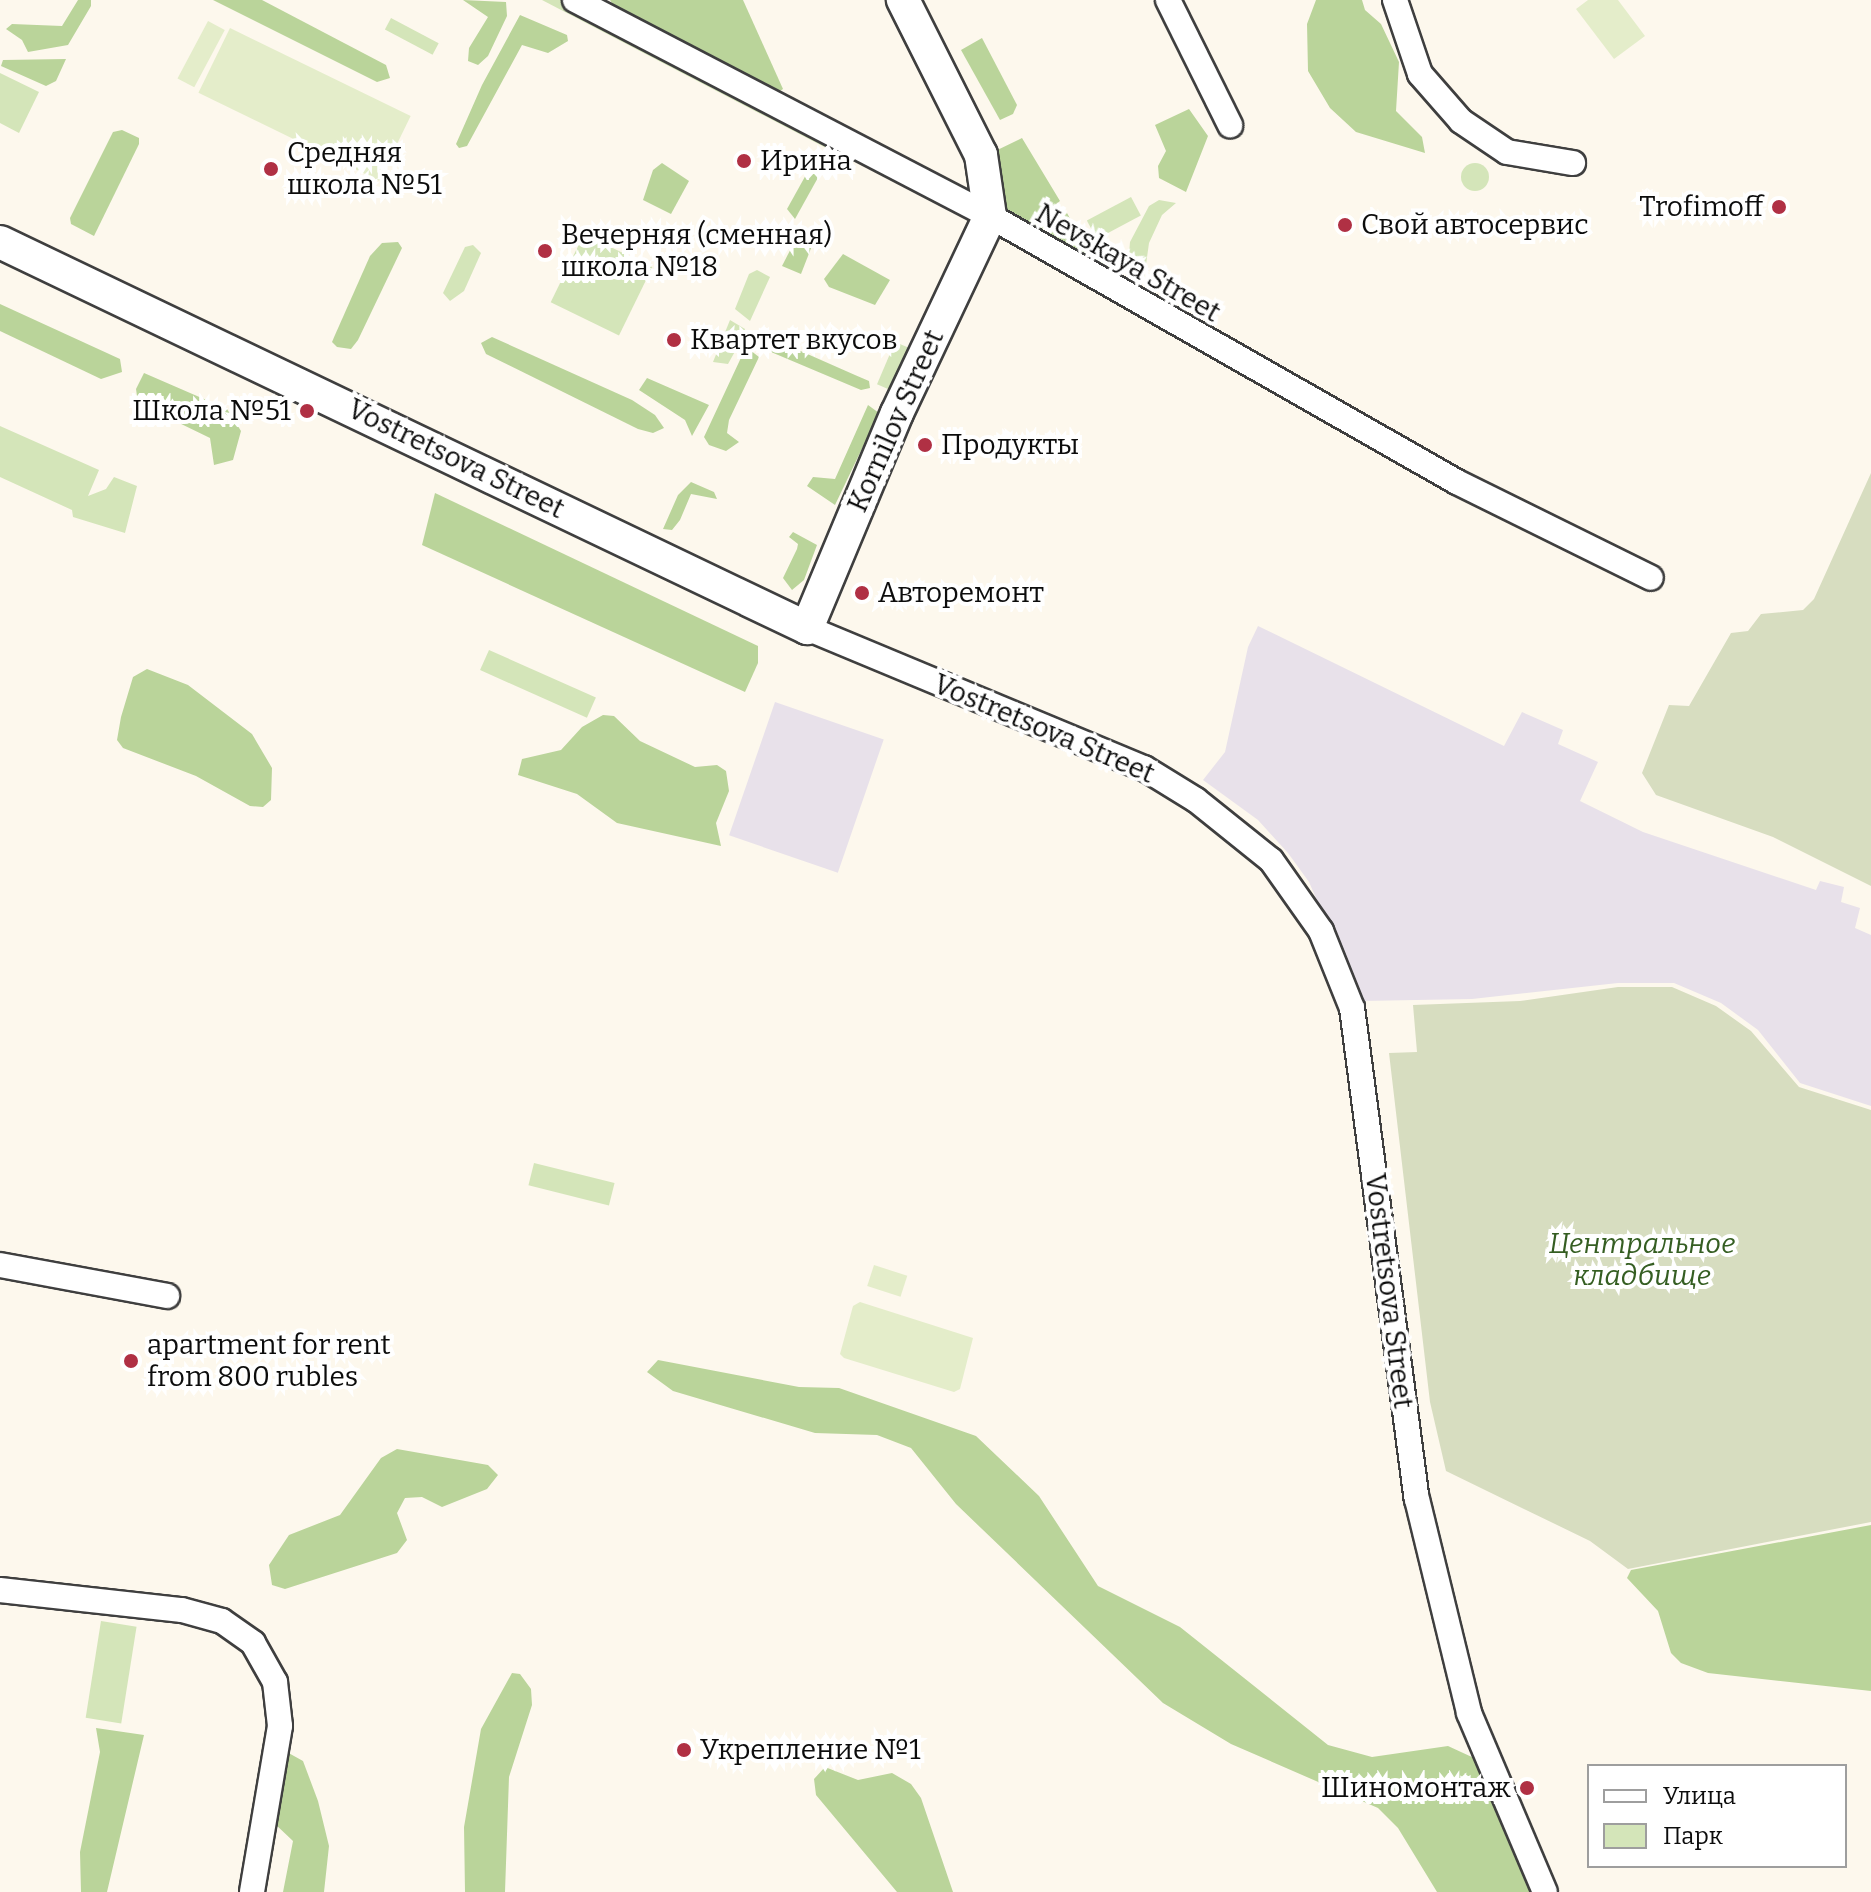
<!DOCTYPE html>
<meta charset="utf-8">
<style>
body{margin:0}
#map{position:relative;width:1871px;height:1892px;overflow:hidden;background:#fdf8ed;font-family:Bitter,serif}
div>[style]{position:absolute}
.industrial>*{inset:0;background:#e8e1ea;transform-origin:0 0}
.green>*{inset:0;background:#d4e5b9;transform-origin:0 0}
.round{border-radius:50%}
.forest>*{inset:0;background:#bad49a}
.cemetery>*{inset:0;background:#d7ddc0}
.pitch>*{inset:0;background:#e4edca;transform-origin:0 0}
.roads{filter:drop-shadow(2px 0 #3f3f3f) drop-shadow(-2px 0 #3f3f3f) drop-shadow(0 2px #3f3f3f) drop-shadow(0 -2px #3f3f3f)}
.minor>*{height:24px;margin:-12px;padding:0 12px;transform-origin:12px;border-radius:12px;background:#fff}
.tertiary>*{height:32px;margin:-16px;padding:0 16px;transform-origin:16px;border-radius:16px;background:#fff}
.dots>*{width:22px;height:22px;translate:-50% -50%;box-sizing:border-box;border:4px solid #fff;border-radius:50%}
span{translate:-50% -50%;white-space:nowrap;text-align:center;line-height:1.15;-webkit-text-stroke:8px #fff;paint-order:stroke}
.poi-label{font-size:28px;color:#0c0c0c}
.left{translate:0 -50%;text-align:left}
.right{translate:-100% -50%;text-align:right}
.street-label{font-size:28px;color:#0c0c0c}
.park-label{font-size:28px;color:#355e22;font-style:italic}
.legend{position:absolute;left:1587px;top:1764px;width:260px;height:104px;box-sizing:border-box;background:#fff;border:2px solid #9e9e9e;margin:0;padding:10px 14px;list-style:none;font-size:24px;color:#0c0c0c}
.legend li{display:flex;align-items:center;gap:16px;height:40px}
.legend b{width:40px;border:2px solid #9e9e9e}
</style>
<div id="map">
<div class="industrial">
<div style="clip-path:polygon(1258px 626px,1504px 746px,1522px 712px,1563px 730px,1558px 744px,1598px 762px,1580px 801px,1643px 832px,1816px 890px,1820px 881px,1844px 887px,1841px 902px,1860px 908px,1855px 928px,1871px 935px,1871px 1106px,1800px 1083px,1758px 1030px,1721px 1003px,1674px 983px,1618px 983px,1472px 999px,1361px 1001px,1309px 882px,1288px 853px,1258px 820px,1203px 780px,1225px 752px,1248px 647px)"></div>
<div style="left:775px;top:702px;width:115px;height:141px;rotate:19deg"></div>
</div>
<div class="green">
<div style="clip-path:polygon(542px 0,574px 0,834px 147px,830px 150px)"></div>
<div style="left:391px;top:18px;width:54px;height:13px;rotate:28deg"></div>
<div style="clip-path:polygon(0 73px,39px 92px,19px 133px,0 123px)"></div>
<div class="round" style="left:1461px;top:163px;width:28px;height:28px"></div>
<div style="left:1131px;top:197px;width:21px;height:50px;rotate:62deg"></div>
<div style="clip-path:polygon(1159px 200px,1176px 203px,1162px 215px,1149px 243px,1144px 279px,1138px 278px,1128px 267px,1130px 242px,1149px 206px)"></div>
<div style="left:584px;top:234px;width:76px;height:76px;rotate:26deg"></div>
<div style="clip-path:polygon(473px 245px,481px 253px,464px 291px,450px 301px,443px 293px,465px 247px)"></div>
<div style="clip-path:polygon(757px 270px,770px 277px,750px 321px,735px 309px,749px 274px)"></div>
<div style="clip-path:polygon(730px 320px,745px 329px,743px 337px,728px 364px,713px 362px)"></div>
<div style="left:895px;top:342px;width:15px;height:46px;rotate:23deg"></div>
<div style="clip-path:polygon(0 426px,99px 470px,88px 496px,106px 489px,114px 477px,137px 486px,125px 533px,73px 517px,72px 510px,0 477px)"></div>
<div style="left:489px;top:650px;width:117px;height:22px;rotate:24deg"></div>
<div style="left:534px;top:1163px;width:83px;height:23px;rotate:14deg"></div>
<div style="left:101px;top:1621px;width:36px;height:98px;rotate:9deg"></div>
</div>
<div class="forest">
<div style="clip-path:polygon(78px 0,91px 0,91px 6px,68px 45px,28px 52px,22px 40px,6px 29px,12px 24px,62px 26px)"></div>
<div style="clip-path:polygon(213px 0,262px 0,386px 65px,390px 78px,377px 82px)"></div>
<div style="clip-path:polygon(463px 0,506px 2px,507px 16px,488px 56px,478px 65px,468px 61px,469px 48px,488px 17px)"></div>
<div style="clip-path:polygon(610px 0,743px 0,783px 89px,777px 93px,615px 8px)"></div>
<div style="clip-path:polygon(1316px 0,1362px 0,1365px 10px,1381px 24px,1399px 62px,1396px 111px,1422px 137px,1425px 153px,1356px 132px,1330px 108px,1308px 71px,1307px 24px)"></div>
<div style="clip-path:polygon(520px 15px,567px 35px,568px 41px,548px 53px,522px 45px,467px 146px,459px 148px,456px 144px,482px 85px)"></div>
<div style="clip-path:polygon(982px 38px,1017px 105px,1013px 114px,1000px 120px,961px 50px)"></div>
<div style="clip-path:polygon(66px 59px,56px 81px,46px 86px,1px 66px,3px 60px)"></div>
<div style="clip-path:polygon(1189px 109px,1208px 136px,1186px 192px,1159px 178px,1158px 166px,1166px 151px,1155px 125px)"></div>
<div style="clip-path:polygon(122px 130px,139px 138px,139px 144px,94px 236px,71px 224px,70px 218px,113px 132px)"></div>
<div style="clip-path:polygon(1022px 138px,1060px 201px,1047px 211px,1041px 235px,995px 215px,987px 155px)"></div>
<div style="clip-path:polygon(817px 155px,826px 159px,825px 165px,795px 219px,787px 209px)"></div>
<div style="clip-path:polygon(662px 163px,689px 181px,671px 214px,643px 200px,653px 170px)"></div>
<div style="clip-path:polygon(1067px 213px,1079px 235px,1116px 259px,1122px 275px,1116px 282px,1050px 246px,1050px 231px)"></div>
<div style="clip-path:polygon(800px 231px,815px 238px,801px 274px,782px 266px)"></div>
<div style="clip-path:polygon(398px 242px,402px 248px,358px 340px,351px 349px,337px 347px,332px 342px,335px 335px,370px 256px,382px 243px)"></div>
<div style="clip-path:polygon(843px 254px,890px 280px,875px 305px,829px 287px,824px 279px)"></div>
<div style="clip-path:polygon(0 304px,120px 359px,122px 372px,101px 379px,0 331px)"></div>
<div style="clip-path:polygon(492px 337px,632px 400px,655px 415px,664px 428px,653px 433px,638px 429px,486px 354px,481px 343px)"></div>
<div style="clip-path:polygon(761px 340px,787px 345px,855px 375px,869px 381px,870px 388px,861px 390px,771px 352px)"></div>
<div style="clip-path:polygon(746px 347px,759px 357px,729px 420px,727px 433px,739px 442px,726px 451px,709px 445px,704px 437px)"></div>
<div style="clip-path:polygon(144px 373px,227px 409px,241px 431px,233px 460px,214px 465px,210px 438px,138px 403px,136px 389px)"></div>
<div style="clip-path:polygon(647px 378px,709px 405px,692px 436px,685px 420px,639px 390px)"></div>
<div style="clip-path:polygon(868px 405px,879px 413px,835px 505px,807px 486px,813px 477px,835px 479px)"></div>
<div style="clip-path:polygon(691px 482px,714px 492px,717px 499px,691px 494px,680px 520px,672px 530px,663px 529px,678px 495px)"></div>
<div style="clip-path:polygon(435px 493px,758px 646px,758px 663px,745px 692px,422px 545px)"></div>
<div style="clip-path:polygon(793px 532px,817px 545px,804px 580px,792px 590px,783px 578px,797px 549px,798px 544px,789px 537px)"></div>
<div style="clip-path:polygon(147px 669px,188px 685px,252px 734px,272px 768px,271px 800px,263px 807px,250px 806px,196px 776px,123px 748px,117px 740px,121px 717px,133px 677px)"></div>
<div style="clip-path:polygon(603px 715px,614px 716px,640px 741px,695px 767px,717px 765px,726px 771px,729px 791px,716px 823px,721px 846px,617px 823px,577px 794px,518px 775px,522px 759px,561px 750px,582px 727px)"></div>
<div style="clip-path:polygon(658px 1360px,799px 1387px,839px 1388px,976px 1436px,1039px 1496px,1098px 1586px,1180px 1627px,1328px 1745px,1372px 1757px,1448px 1746px,1474px 1758px,1533px 1892px,1437px 1892px,1398px 1828px,1378px 1808px,1231px 1744px,1163px 1703px,956px 1504px,911px 1448px,877px 1435px,815px 1433px,673px 1391px,647px 1372px)"></div>
<div style="clip-path:polygon(397px 1449px,488px 1465px,498px 1475px,487px 1489px,442px 1507px,422px 1497px,405px 1498px,397px 1513px,407px 1540px,397px 1553px,285px 1589px,272px 1585px,269px 1565px,289px 1535px,340px 1515px,381px 1458px)"></div>
<div style="clip-path:polygon(1871px 1525px,1871px 1691px,1708px 1673px,1681px 1663px,1671px 1653px,1658px 1611px,1627px 1578px,1631px 1570px)"></div>
<div style="clip-path:polygon(512px 1673px,520px 1674px,531px 1689px,532px 1705px,509px 1777px,505px 1892px,465px 1892px,464px 1827px,481px 1729px)"></div>
<div style="clip-path:polygon(96px 1728px,144px 1735px,107px 1892px,81px 1892px,80px 1852px,100px 1752px)"></div>
<div style="clip-path:polygon(285px 1751px,303px 1761px,318px 1801px,329px 1846px,324px 1892px,283px 1892px,293px 1841px,274px 1823px)"></div>
<div style="clip-path:polygon(825px 1767px,858px 1780px,892px 1773px,911px 1784px,921px 1798px,953px 1892px,897px 1892px,816px 1795px,814px 1779px)"></div>
</div>
<div class="cemetery">
<div style="clip-path:polygon(1871px 473px,1871px 886px,1773px 837px,1656px 795px,1642px 773px,1669px 705px,1689px 706px,1731px 633px,1748px 631px,1761px 614px,1803px 610px,1814px 599px)"></div>
<div style="clip-path:polygon(1618px 987px,1672px 987px,1716px 1006px,1751px 1031px,1799px 1087px,1871px 1110px,1871px 1522px,1628px 1569px,1590px 1541px,1446px 1471px,1430px 1402px,1389px 1053px,1417px 1052px,1413px 1005px,1520px 1001px)"></div>
</div>
<div class="pitch">
<div style="clip-path:polygon(1588px 0,1618px 0,1645px 36px,1614px 59px,1576px 9px)"></div>
<div style="left:208px;top:21px;width:19px;height:65px;rotate:28deg"></div>
<div style="left:230px;top:28px;width:201px;height:72px;rotate:26deg"></div>
<div style="left:874px;top:1265px;width:35px;height:22px;rotate:18deg"></div>
<div style="clip-path:polygon(860px 1302px,973px 1338px,960px 1389px,954px 1392px,844px 1358px,840px 1354px,853px 1306px)"></div>
</div>
<div class="roads">
<div class="minor">
<div style="left:575px;top:0;width:468px;rotate:27.5deg"></div>
<div style="left:990px;top:216px;width:537px;rotate:29.67deg"></div>
<div style="left:1457px;top:482px;width:216px;rotate:26.3deg"></div>
<div style="left:1168px;top:0;width:140px;rotate:63.6deg"></div>
<div style="left:1395px;top:0;width:78px;rotate:71.3deg"></div>
<div style="left:1420px;top:74px;width:62px;rotate:48.9deg"></div>
<div style="left:1461px;top:121px;width:55px;rotate:34deg"></div>
<div style="left:1507px;top:152px;width:67px;rotate:9.5deg"></div>
<div style="left:807px;top:628px;width:365px;rotate:22.6deg"></div>
<div style="left:1144px;top:768px;width:61px;rotate:31.6deg"></div>
<div style="left:1196px;top:800px;width:96px;rotate:38.7deg"></div>
<div style="left:1271px;top:860px;width:87px;rotate:54.8deg"></div>
<div style="left:1321px;top:931px;width:83px;rotate:68.1deg"></div>
<div style="left:1352px;top:1008px;width:495px;rotate:82.5deg"></div>
<div style="left:1417px;top:1499px;width:220px;rotate:76.3deg"></div>
<div style="left:1469px;top:1713px;width:194px;rotate:67deg"></div>
<div style="left:0;top:1265px;width:170px;rotate:10.5deg"></div>
<div style="left:0;top:1590px;width:183px;rotate:6.3deg"></div>
<div style="left:182px;top:1610px;width:41px;rotate:15.4deg"></div>
<div style="left:222px;top:1621px;width:38px;rotate:35deg"></div>
<div style="left:253px;top:1643px;width:45px;rotate:60.6deg"></div>
<div style="left:275px;top:1682px;width:44px;rotate:83.5deg"></div>
<div style="left:280px;top:1726px;width:168px;rotate:99.6deg"></div>
</div>
<div class="tertiary">
<div style="left:0;top:242px;width:895px;rotate:25.56deg"></div>
<div style="left:807px;top:628px;width:233px;rotate:-67.3deg"></div>
<div style="left:897px;top:413px;width:218px;rotate:-64.7deg"></div>
<div style="left:990px;top:216px;width:62px;rotate:-98.4deg"></div>
<div style="left:981px;top:155px;width:174px;rotate:-116.7deg"></div>
</div>
</div>
<div class="dots">
<div style="left:744px;top:161px;background:#b03044"></div>
<div style="left:271px;top:169px;background:#b03044"></div>
<div style="left:1779px;top:207px;background:#b03044"></div>
<div style="left:1345px;top:225px;background:#b03044"></div>
<div style="left:545px;top:251px;background:#b03044"></div>
<div style="left:674px;top:340px;background:#b03044"></div>
<div style="left:307px;top:411px;background:#b03044"></div>
<div style="left:925px;top:445px;background:#b03044"></div>
<div style="left:862px;top:593px;background:#b03044"></div>
<div style="left:131px;top:1361px;background:#b03044"></div>
<div style="left:684px;top:1750px;background:#b03044"></div>
<div style="left:1527px;top:1788px;background:#b03044"></div>
</div>
<div class="poi-label">
<span class="left" style="left:287px;top:169px">Средняя<br>школа №51</span>
<span class="left" style="left:760px;top:161px">Ирина</span>
<span class="right" style="left:1763px;top:207px">Trofimoff</span>
<span class="left" style="left:1361px;top:225px">Свой автосервис</span>
<span class="left" style="left:561px;top:251px">Вечерняя (сменная)<br>школа №18</span>
<span class="left" style="left:690px;top:340px">Квартет вкусов</span>
<span class="right" style="left:291px;top:411px">Школа №51</span>
<span class="left" style="left:941px;top:445px">Продукты</span>
<span class="left" style="left:878px;top:593px">Авторемонт</span>
<span class="left" style="left:147px;top:1361px">apartment for rent<br>from 800 rubles</span>
<span class="left" style="left:700px;top:1750px">Укрепление №1</span>
<span class="right" style="left:1511px;top:1788px">Шиномонтаж</span>
</div>
<div class="street-label">
<span style="left:1128px;top:263px;rotate:30deg">Nevskaya Street</span>
<span style="left:896px;top:421px;rotate:-66deg">Kornilov Street</span>
<span style="left:456px;top:459px;rotate:26deg">Vostretsova Street</span>
<span style="left:1044px;top:729px;rotate:23deg">Vostretsova Street</span>
<span style="left:1389px;top:1291px;rotate:83deg">Vostretsova Street</span>
</div>
<div class="park-label">
<span style="left:1642px;top:1260px">Центральное<br>кладбище</span>
</div>
<ul class="legend">
<li><b style="height:10px;background:#fff"></b>Улица</li>
<li><b style="height:22px;background:#d4e5b9"></b>Парк</li>
</ul>
</div>
